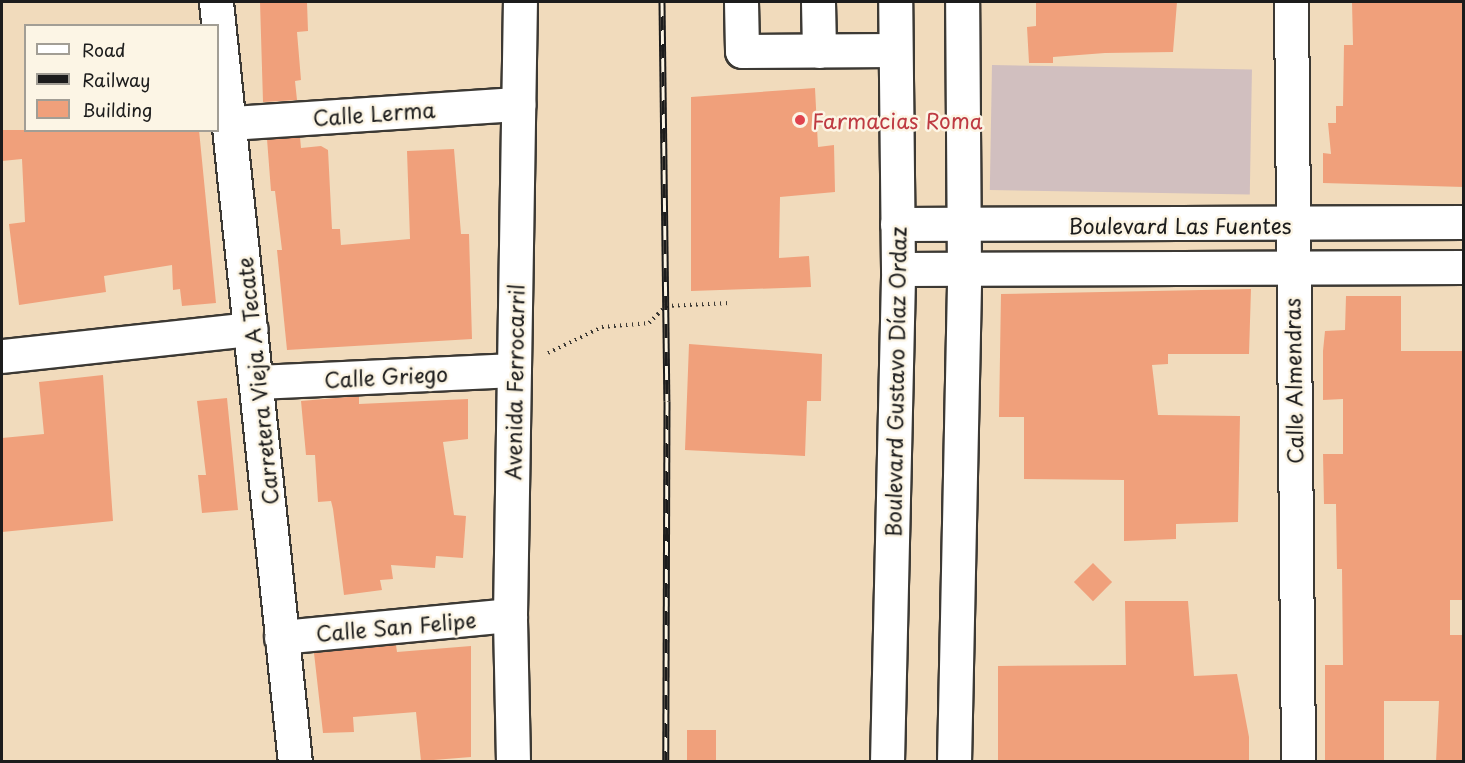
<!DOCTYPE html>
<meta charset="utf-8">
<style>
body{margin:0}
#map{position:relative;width:1465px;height:763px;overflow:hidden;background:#f1dbbc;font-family:"Playpen Sans",sans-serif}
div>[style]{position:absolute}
.industrial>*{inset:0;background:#d1bfbf;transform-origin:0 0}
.building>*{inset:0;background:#f0a07b;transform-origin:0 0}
.path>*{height:4px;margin-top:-2px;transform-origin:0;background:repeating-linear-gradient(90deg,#3c3934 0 1.5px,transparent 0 6px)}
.roads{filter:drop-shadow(2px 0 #3c3934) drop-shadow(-2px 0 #3c3934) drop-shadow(0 2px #3c3934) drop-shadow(0 -2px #3c3934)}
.minor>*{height:33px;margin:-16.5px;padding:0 16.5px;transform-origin:16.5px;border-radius:16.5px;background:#fff}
.major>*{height:33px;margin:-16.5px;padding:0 16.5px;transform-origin:16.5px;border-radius:16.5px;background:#fff}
.rail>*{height:7px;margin-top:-3.5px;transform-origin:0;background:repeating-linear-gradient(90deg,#fcf5e5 0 14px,#1c1c1c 0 28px);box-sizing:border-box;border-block:2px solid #1c1c1c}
.dots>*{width:16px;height:16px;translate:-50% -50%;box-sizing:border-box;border:3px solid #fcf5e5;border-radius:50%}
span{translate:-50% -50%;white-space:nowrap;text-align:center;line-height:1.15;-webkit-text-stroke:5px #fcf5e5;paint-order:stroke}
.street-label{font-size:21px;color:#1c1c1c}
.health-label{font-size:21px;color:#be3a42}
.left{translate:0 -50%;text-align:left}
.frame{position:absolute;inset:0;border:3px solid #1c1c1c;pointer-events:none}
.legend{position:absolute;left:24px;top:24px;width:195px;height:108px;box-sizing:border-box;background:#fcf5e5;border:2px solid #a29e95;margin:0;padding:8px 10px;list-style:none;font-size:18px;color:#1c1c1c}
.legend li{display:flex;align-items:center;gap:12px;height:30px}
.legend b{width:30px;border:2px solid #a29e95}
</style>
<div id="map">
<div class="industrial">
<div style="left:992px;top:65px;width:260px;height:125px;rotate:1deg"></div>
</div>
<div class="building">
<div style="clip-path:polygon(260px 2px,307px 2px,308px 31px,297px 32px,301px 80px,295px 81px,297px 100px,263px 102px)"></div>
<div style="clip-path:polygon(1036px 2px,1177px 2px,1173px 52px,1105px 53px,1053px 57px,1053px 63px,1029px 63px,1027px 27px,1036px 26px)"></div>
<div style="clip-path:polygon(1352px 2px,1464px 2px,1464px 187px,1323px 183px,1323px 153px,1331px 154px,1328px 123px,1336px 123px,1336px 106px,1343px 106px,1344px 45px,1353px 45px)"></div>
<div style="clip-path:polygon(815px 88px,818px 147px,834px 145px,835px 192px,780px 197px,779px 258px,809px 256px,811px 287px,691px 291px,691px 97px)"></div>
<div style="clip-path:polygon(2px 130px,199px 130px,216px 303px,182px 306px,180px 289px,173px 290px,172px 265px,104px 276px,106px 292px,19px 305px,9px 224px,25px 222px,22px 159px,2px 161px)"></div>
<div style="clip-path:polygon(300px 137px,301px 148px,321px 146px,328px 150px,332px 229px,340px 229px,341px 245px,410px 239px,407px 151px,454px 149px,461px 234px,469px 234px,472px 339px,287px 350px,277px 250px,282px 250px,275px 191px,271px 191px,267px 139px)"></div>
<div style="clip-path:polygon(1251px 289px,1249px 354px,1168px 354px,1168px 364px,1152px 365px,1158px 415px,1240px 416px,1238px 522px,1176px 524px,1176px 539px,1124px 541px,1124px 480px,1024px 479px,1024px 417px,999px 417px,1001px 294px)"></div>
<div style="clip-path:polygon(1346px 296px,1401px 296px,1401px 351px,1464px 351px,1464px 600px,1450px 600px,1450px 635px,1464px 635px,1464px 762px,1436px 762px,1439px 701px,1384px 701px,1384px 762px,1325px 762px,1325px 665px,1343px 665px,1342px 569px,1337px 569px,1336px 504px,1324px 504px,1323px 454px,1343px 454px,1343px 399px,1323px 400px,1323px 351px,1325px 331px,1345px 330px)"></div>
<div style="clip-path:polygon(689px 344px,822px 354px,821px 401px,807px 401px,805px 456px,685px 450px)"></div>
<div style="clip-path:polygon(103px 375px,113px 521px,2px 532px,2px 438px,44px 434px,39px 382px)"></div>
<div style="clip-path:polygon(359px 396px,359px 404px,468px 399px,468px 439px,443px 442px,454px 515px,466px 516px,463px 558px,436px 556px,435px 568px,391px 565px,393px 579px,380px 580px,382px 590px,344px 595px,333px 509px,331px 501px,318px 502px,315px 455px,306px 455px,301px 401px)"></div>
<div style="clip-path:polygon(227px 398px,238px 510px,202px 513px,198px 475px,206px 475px,197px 401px)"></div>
<div style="left:1093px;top:563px;width:27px;height:27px;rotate:45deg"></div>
<div style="clip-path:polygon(1125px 601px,1188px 601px,1194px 676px,1237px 674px,1249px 737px,1249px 762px,998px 762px,998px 666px,1126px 665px)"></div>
<div style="clip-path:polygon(396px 645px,397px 652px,471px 646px,471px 757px,421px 761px,416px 712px,353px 717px,354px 732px,323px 733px,314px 653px)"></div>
<div style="left:687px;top:730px;width:29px;height:32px"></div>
</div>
<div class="path">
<div style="left:548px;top:353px;width:60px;rotate:-25.7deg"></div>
<div style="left:602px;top:327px;width:47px;rotate:-4.9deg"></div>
<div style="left:649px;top:323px;width:24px;rotate:-45deg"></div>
<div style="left:666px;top:306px;width:63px;rotate:-2.7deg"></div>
</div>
<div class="roads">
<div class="minor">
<div style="left:216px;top:2px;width:764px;rotate:84.07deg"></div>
<div style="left:741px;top:2px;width:49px;rotate:88.8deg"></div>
<div style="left:742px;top:51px;width:153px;rotate:-0.4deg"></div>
<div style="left:818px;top:2px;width:49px;rotate:88.8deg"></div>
<div style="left:1291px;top:2px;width:760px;rotate:89.47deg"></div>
<div style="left:231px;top:123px;width:288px;rotate:-3.8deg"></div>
<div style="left:897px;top:224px;width:567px;rotate:-0.2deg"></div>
<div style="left:898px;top:269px;width:566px;rotate:-0.2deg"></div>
<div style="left:2px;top:356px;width:250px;rotate:-6.2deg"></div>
<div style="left:258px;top:382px;width:256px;rotate:-2.7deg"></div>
<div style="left:281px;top:637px;width:230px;rotate:-5.5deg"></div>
<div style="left:513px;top:762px;width:147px;rotate:-91.2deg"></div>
<div style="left:510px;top:615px;width:613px;rotate:-89.07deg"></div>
</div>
<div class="major">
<div style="left:887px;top:762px;width:493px;rotate:-88.7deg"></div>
<div style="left:898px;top:269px;width:267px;rotate:-90.6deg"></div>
<div style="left:954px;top:762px;width:492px;rotate:-88.8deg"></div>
<div style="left:964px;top:270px;width:268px;rotate:-90.4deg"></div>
</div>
</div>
<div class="rail">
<div style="left:662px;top:2px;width:399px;rotate:89.3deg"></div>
<div style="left:667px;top:401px;width:361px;rotate:90.2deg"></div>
</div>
<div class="dots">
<div style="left:800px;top:120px;background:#e0444e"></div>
</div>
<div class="street-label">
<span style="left:374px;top:113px;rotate:-4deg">Calle Lerma</span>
<span style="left:1180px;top:225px">Boulevard Las Fuentes</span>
<span style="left:386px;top:376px;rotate:-3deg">Calle Griego</span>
<span style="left:257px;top:381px;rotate:-96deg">Carretera Vieja A Tecate</span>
<span style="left:1293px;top:381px;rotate:-91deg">Calle Almendras</span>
<span style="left:514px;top:382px;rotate:-89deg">Avenida Ferrocarril</span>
<span style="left:895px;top:382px;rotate:-89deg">Boulevard Gustavo Díaz Ordaz</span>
<span style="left:396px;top:626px;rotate:-5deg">Calle San Felipe</span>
</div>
<div class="health-label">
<span class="left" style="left:812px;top:120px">Farmacias Roma</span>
</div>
<div class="frame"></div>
<ul class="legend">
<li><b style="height:8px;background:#fff"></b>Road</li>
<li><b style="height:8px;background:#1c1c1c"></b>Railway</li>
<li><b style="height:16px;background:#f0a07b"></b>Building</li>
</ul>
</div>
